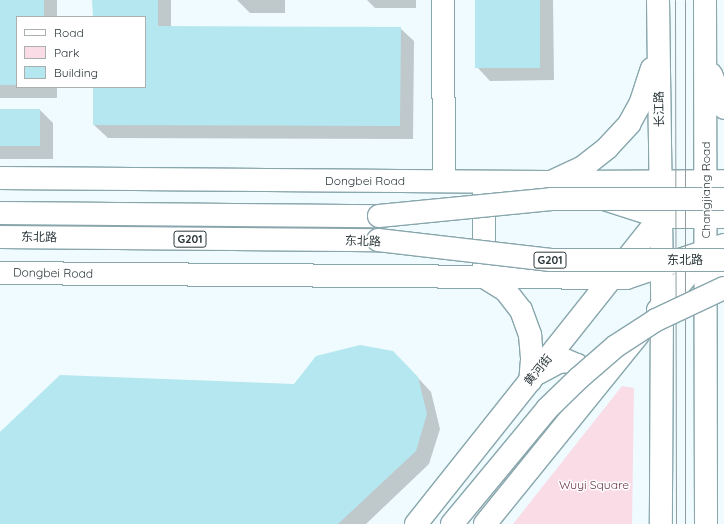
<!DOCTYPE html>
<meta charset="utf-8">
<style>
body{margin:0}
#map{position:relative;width:724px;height:524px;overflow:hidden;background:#effbfe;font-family:Quicksand,"Noto Sans SC",sans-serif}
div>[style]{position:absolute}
.green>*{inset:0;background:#fadce6}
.shadow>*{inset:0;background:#0003}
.building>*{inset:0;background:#b5e7f1;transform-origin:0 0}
.roads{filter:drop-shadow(1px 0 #88a6ac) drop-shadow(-1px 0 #88a6ac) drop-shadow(0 1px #88a6ac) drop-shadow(0 -1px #88a6ac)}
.minor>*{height:22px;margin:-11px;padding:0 11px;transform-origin:11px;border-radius:11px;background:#fff}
.secondary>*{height:22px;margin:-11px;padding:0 11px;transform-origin:11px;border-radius:11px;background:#fff}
.primary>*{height:22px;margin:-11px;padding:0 11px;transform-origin:11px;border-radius:11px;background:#fff}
.trunk>*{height:22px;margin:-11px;padding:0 11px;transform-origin:11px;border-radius:11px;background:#fff}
.tram>*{height:1px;margin:-0.5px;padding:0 0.5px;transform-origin:0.5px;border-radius:0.5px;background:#909c9f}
.bridges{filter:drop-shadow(1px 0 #88a6ac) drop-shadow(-1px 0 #88a6ac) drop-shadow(0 1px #88a6ac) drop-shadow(0 -1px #88a6ac)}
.trunk-bridge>*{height:22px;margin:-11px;padding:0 11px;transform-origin:11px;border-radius:11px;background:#fff}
span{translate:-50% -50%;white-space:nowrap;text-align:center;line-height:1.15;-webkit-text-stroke:3px #fff;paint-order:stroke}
.shield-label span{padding:1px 3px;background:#fff;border:1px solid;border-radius:3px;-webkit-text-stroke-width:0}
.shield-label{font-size:11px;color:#2b373a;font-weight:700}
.street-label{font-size:12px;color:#2b373a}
.park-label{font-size:12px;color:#6b344a}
.legend{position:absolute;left:16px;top:16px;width:130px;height:72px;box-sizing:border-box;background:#fff;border:1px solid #aaafb0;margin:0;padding:5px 7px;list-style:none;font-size:12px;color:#2b373a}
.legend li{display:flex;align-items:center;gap:8px;height:20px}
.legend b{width:20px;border:1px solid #aaafb0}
</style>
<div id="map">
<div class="green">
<div style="clip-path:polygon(622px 386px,634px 388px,632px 524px,513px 524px)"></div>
</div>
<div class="shadow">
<div style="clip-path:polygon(0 0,57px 0,57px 17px,17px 17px,17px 87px,57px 87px,57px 98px,0 98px)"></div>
<div style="clip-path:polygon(93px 0,171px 0,171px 27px,400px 28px,414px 41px,413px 139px,108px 138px,94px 125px,94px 87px,145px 87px,145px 17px,94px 17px)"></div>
<div style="clip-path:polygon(237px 0,285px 0,285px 13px,250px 13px)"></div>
<div style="clip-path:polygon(367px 0,416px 0,416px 8px,375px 8px)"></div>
<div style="clip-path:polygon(476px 0,553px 0,554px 80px,490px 81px,477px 67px)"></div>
<div style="clip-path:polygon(0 110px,40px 110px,53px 123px,53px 159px,0 159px)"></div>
<div style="clip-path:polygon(406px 365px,431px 392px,440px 429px,429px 464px,366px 524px,0 524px,0 434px)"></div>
</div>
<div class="building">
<div style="clip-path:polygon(0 0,44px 0,44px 17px,17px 17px,17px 85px,0 85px)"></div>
<div style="clip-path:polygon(92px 0,158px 0,158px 26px,401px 27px,400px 126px,93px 125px,93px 87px,145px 87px,145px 17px,93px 17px)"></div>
<div style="left:475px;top:0;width:65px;height:68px"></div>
<div style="left:0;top:109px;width:40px;height:37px"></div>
<div style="clip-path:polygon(360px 345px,393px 351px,418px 377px,427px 414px,416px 451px,338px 524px,0 524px,0 432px,60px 375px,294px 384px,316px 356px)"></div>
</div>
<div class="roads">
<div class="minor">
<div style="left:443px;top:0;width:181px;rotate:89.7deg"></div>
</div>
<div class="secondary">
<div style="left:658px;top:0;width:305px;rotate:89.2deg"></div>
<div style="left:662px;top:305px;width:219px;rotate:90.3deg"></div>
<div style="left:705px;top:0;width:524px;rotate:89.89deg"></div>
<div style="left:711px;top:74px;width:36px;rotate:69deg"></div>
<div style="left:551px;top:182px;width:35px;rotate:-25deg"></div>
<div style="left:583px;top:167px;width:31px;rotate:-38deg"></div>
<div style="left:607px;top:148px;width:33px;rotate:-47deg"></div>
<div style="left:629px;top:124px;width:25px;rotate:-61deg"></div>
<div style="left:641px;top:102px;width:35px;rotate:-72deg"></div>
<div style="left:558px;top:182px;width:166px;rotate:-0.3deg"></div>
<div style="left:484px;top:277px;width:26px;rotate:32deg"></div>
<div style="left:506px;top:291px;width:24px;rotate:52deg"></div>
<div style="left:521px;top:310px;width:27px;rotate:70deg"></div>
<div style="left:530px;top:335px;width:25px;rotate:85deg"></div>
<div style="left:532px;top:360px;width:21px;rotate:95deg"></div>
<div style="left:658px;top:310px;width:42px;rotate:-49.8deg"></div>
<div style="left:538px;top:373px;width:24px;rotate:-28deg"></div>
<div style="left:559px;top:362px;width:8px;rotate:-7deg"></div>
<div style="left:567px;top:361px;width:11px;rotate:22deg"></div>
<div style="left:577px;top:365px;width:17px;rotate:59deg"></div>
<div style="left:586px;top:380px;width:13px;rotate:99deg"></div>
<div style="left:416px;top:524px;width:392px;rotate:-51.5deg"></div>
<div style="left:485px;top:524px;width:243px;rotate:-51deg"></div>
</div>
<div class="primary">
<div style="left:0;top:178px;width:551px;rotate:0.42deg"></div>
<div style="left:551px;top:182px;width:114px;rotate:17.8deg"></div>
<div style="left:660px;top:217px;width:64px"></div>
<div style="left:484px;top:270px;width:83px;rotate:-90deg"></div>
<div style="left:0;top:273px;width:626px;rotate:0.46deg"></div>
<div style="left:626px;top:278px;width:103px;rotate:-18.6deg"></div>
<div style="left:716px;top:278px;width:10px;rotate:-37deg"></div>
</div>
<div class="trunk">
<div style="left:0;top:213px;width:379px;rotate:0.5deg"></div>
<div style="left:0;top:237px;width:378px;rotate:0.5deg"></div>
</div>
</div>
<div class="tram">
<div style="left:675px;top:0;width:524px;rotate:89.89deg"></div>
<div style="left:685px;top:524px;width:524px;rotate:-90deg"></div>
</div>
<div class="bridges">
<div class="trunk-bridge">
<div style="left:379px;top:216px;width:173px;rotate:-5.6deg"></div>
<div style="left:551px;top:199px;width:173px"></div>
<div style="left:378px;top:240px;width:174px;rotate:6.6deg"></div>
<div style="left:551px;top:260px;width:173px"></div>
<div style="left:452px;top:524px;width:149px;rotate:-50.4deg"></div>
<div style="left:547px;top:409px;width:45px;rotate:-44.1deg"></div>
<div style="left:579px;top:378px;width:49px;rotate:-40.9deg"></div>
<div style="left:616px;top:346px;width:48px;rotate:-33deg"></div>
<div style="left:656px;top:320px;width:75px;rotate:-25.2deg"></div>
</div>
</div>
<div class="shield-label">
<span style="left:190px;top:239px">G201</span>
<span style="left:550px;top:260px">G201</span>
</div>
<div class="street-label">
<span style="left:659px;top:109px;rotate:-91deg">长江路</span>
<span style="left:365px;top:181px">Dongbei Road</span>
<span style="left:706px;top:190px;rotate:-90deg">Changjiang Road</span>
<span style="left:39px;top:237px;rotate:1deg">东北路</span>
<span style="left:363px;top:241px;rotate:2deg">东北路</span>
<span style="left:685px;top:260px">东北路</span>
<span style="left:53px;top:273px;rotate:1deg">Dongbei Road</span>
<span style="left:538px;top:370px;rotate:-51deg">黄河街</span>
</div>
<div class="park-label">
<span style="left:594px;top:485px">Wuyi Square</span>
</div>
<ul class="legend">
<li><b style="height:5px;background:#fff"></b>Road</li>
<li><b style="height:11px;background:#fadce6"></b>Park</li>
<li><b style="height:11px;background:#b5e7f1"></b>Building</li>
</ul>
</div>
